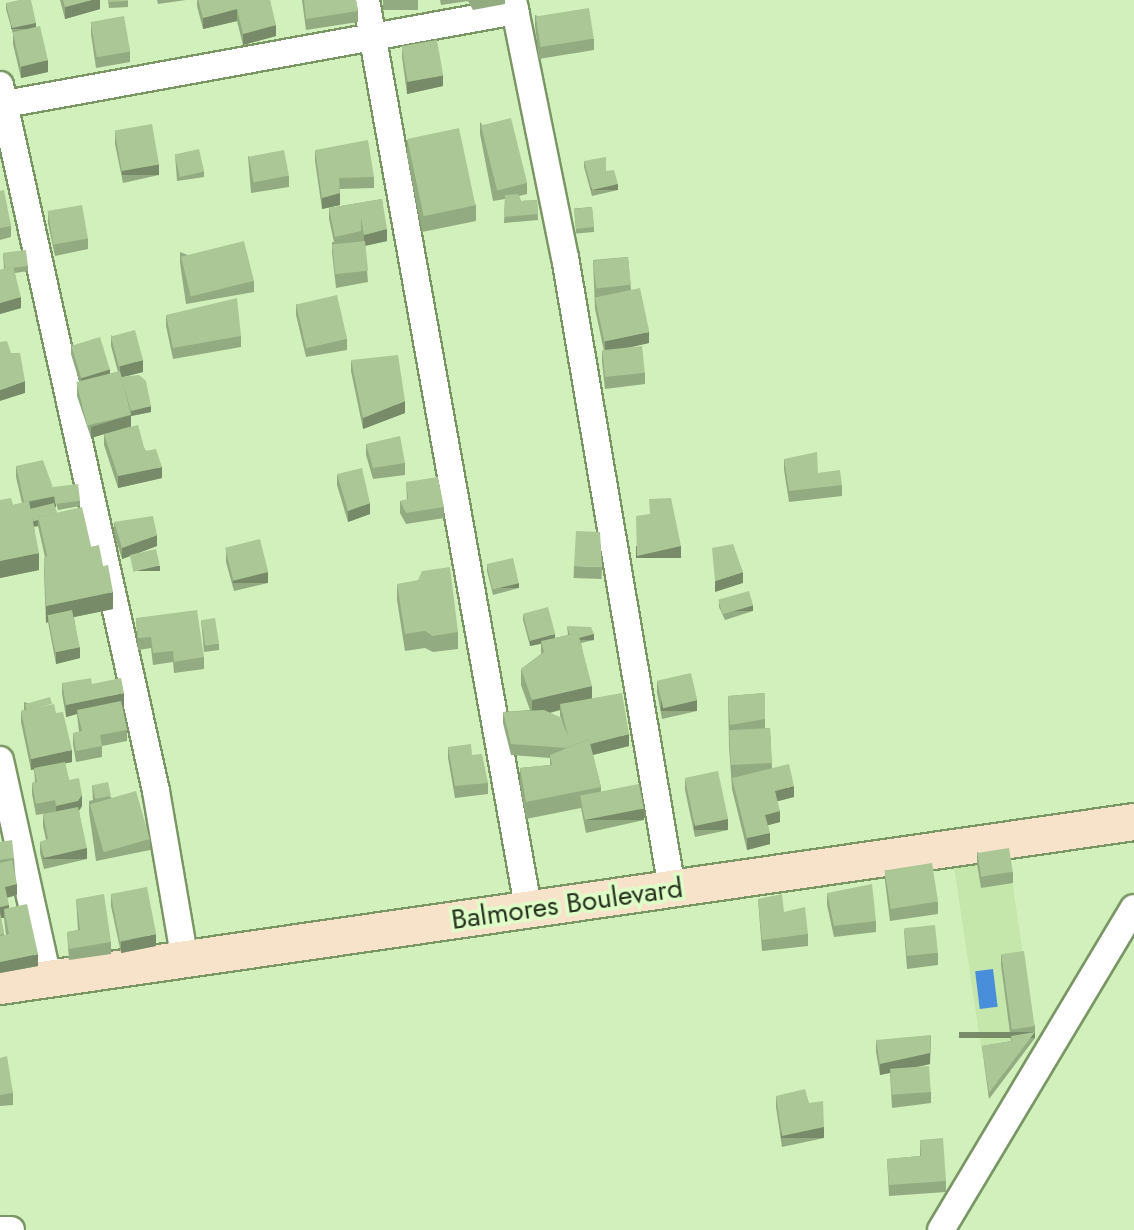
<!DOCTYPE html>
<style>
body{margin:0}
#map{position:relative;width:1134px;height:1230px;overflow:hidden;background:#d2f0bc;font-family:Jost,sans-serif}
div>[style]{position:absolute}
.built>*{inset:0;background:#c5e7ac}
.water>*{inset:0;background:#488eda;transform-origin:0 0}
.roads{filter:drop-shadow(2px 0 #7a9665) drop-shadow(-2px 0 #7a9665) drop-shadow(0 2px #7a9665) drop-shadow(0 -2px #7a9665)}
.street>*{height:26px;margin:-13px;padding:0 13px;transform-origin:13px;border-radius:13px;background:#fff}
.secondary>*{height:36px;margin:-18px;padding:0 18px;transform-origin:18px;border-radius:18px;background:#f6e3c9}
.wall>*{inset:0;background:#92ab80;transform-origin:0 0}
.shaded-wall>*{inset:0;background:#778b68;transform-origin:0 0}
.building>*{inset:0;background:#aac795;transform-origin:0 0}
span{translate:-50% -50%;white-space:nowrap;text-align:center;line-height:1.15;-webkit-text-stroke:7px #dffec9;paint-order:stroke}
.street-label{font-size:28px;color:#27321e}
</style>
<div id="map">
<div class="built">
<div style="clip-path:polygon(1009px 859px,1035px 1037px,989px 1099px,954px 867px)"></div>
</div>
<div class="water">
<div style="left:993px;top:969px;width:38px;height:18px;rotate:83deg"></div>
</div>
<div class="roads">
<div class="street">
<div style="left:366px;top:0;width:921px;rotate:79.87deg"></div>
<div style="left:513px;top:0;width:262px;rotate:78.6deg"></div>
<div style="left:565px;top:257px;width:641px;rotate:80.39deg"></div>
<div style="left:0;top:85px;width:723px;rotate:77.54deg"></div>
<div style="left:156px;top:791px;width:171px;rotate:80.3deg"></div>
<div style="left:0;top:105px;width:524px;rotate:-10.34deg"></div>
<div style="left:0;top:760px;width:223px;rotate:77.6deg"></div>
<div style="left:0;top:1230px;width:11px"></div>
<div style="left:941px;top:1230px;width:375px;rotate:-59.1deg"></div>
</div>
<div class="secondary">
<div style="left:0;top:986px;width:1146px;rotate:-8.23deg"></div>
</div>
</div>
<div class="wall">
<div style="clip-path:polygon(60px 0,100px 0,100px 9px,65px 19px)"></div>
<div style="clip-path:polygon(108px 0,128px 0,128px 7px,109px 8px)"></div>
<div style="clip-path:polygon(157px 0,186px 0,158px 4px)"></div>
<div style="clip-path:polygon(197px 0,270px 0,276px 36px,243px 45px,237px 21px,203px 29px,197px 6px)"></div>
<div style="clip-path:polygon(302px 0,356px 0,358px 11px,358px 22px,306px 30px)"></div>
<div style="left:383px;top:0;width:35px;height:10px"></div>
<div style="clip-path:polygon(440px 0,505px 0,505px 4px,473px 10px,468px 1px,441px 5px)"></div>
<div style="clip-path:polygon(6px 3px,36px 27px,48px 72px,21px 78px,13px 44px,13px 34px,6px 9px)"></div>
<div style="clip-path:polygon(535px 15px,594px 39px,594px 50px,539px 59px,535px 26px)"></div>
<div style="clip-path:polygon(91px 22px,130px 51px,130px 62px,96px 68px,91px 34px)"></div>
<div style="clip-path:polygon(402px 46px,443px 86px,407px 94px,402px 57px)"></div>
<div style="clip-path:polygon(480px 122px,527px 183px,527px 194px,519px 196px,521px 201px,537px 200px,538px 220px,504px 223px,505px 199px,493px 201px,480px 134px)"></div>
<div style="clip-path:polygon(115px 132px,159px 175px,123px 183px,115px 144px)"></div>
<div style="clip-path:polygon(407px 140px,476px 205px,476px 221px,422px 232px,407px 156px)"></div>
<div style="clip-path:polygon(315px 150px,374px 177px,374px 188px,340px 189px,340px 205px,322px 209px,315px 161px)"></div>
<div style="clip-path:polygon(175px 154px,204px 171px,204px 177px,177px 181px)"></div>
<div style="clip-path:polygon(248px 156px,289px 176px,289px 187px,251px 193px)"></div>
<div style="clip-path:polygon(584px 161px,606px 171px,618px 190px,592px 196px,584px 167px)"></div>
<div style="clip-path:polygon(0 191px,11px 226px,11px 237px,0 240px)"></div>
<div style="clip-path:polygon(382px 199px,387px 241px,365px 246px,368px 282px,336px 288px,332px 253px,332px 242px,334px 242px,329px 219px,329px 208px)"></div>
<div style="left:592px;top:207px;width:25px;height:18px;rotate:85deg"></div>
<div style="clip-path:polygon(48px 212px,88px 238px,88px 249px,55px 256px,48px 223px)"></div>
<div style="clip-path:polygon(180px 252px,254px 281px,254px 292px,186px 304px,180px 263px)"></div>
<div style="clip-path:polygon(3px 253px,28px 266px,28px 271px,15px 273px,21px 308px,0 314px,0 270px,4px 269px)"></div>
<div style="clip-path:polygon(628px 257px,631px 290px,649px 343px,626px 348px,645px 373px,645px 384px,605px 389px,602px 362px,602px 351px,604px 351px,595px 309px,593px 260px)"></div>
<div style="clip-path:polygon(296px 304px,347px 339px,347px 350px,306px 357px,296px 315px)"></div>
<div style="clip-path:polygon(166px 315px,241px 336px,241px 347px,173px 359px,166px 326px)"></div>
<div style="clip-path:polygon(111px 335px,143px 372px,125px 376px,151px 412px,131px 416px,131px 426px,162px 478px,118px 488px,104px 445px,104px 434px,91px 438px,77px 396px,77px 384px,80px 384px,71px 354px,71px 343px,110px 374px,118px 372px,111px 346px)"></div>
<div style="clip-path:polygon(351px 360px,405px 413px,363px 429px,351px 371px)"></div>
<div style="clip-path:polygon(366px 444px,405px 463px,405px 475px,373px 479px,366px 455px)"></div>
<div style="clip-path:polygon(784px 459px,818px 473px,842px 485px,842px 496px,789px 502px,784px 470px)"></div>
<div style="clip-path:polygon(16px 466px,53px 488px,80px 501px,80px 506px,58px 510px,56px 503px,55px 508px,57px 513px,91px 547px,103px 566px,113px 609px,74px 617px,80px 658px,56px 664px,48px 622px,46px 623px,44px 574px,44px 557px,45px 557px,38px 526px,34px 527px,39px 570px,0 578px,0 500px,13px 505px,22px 503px,16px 477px)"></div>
<div style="clip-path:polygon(337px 474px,370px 514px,348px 522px,337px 485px)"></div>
<div style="clip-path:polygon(406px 482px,444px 507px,444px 518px,406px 524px,400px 513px,400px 501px,407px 500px)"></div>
<div style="clip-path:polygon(114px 522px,157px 546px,122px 559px,114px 533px)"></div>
<div style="clip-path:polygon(226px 550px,268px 583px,234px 591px,226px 562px)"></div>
<div style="clip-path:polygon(487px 566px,519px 588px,493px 595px,487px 571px)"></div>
<div style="left:574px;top:566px;width:28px;height:12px;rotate:2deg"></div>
<div style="clip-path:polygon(397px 584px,458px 632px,458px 649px,433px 652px,425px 648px,405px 651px,397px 600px)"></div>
<div style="clip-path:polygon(719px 601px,753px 611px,725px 620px,719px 607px)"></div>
<div style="clip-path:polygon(evenodd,523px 614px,555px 638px,568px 635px,567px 626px,594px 640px,581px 643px,592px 699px,629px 746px,593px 755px,601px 787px,601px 794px,644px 820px,586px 833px,581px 808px,526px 819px,520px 784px,520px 768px,550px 765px,550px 758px,511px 755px,503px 723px,503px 712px,530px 710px,521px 685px,521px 669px,541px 654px,541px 644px,530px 646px,523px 620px,523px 614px,560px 710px,560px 716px,562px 721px,550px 713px,560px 710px)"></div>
<div style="clip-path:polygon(136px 618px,204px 657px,204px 669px,174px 673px,173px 662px,153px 665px,151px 648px,138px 650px)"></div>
<div style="clip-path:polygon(201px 620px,219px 644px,219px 650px,204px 652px)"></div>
<div style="clip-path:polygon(657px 681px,697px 711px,662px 719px,657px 692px)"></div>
<div style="clip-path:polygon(62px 683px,92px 684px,124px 705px,122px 705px,127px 730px,127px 741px,102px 746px,102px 757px,76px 762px,73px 744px,73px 733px,79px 732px,77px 714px,66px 717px,62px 694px)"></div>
<div style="clip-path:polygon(765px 693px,765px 728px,770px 728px,772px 768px,794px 797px,777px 801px,780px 822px,768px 825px,770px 844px,747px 850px,732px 789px,729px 746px,728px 696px)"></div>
<div style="clip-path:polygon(24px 702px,56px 713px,72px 762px,65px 763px,69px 780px,82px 806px,79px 811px,87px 859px,44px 869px,40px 853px,40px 842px,46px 840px,43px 826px,43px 814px,55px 812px,36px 815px,32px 794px,32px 783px,35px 782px,34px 769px,31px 770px,21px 722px,21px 711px,24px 710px)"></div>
<div style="clip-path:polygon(448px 747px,472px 755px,488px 783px,488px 794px,455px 798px,448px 758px)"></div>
<div style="clip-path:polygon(685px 778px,728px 830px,695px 837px,685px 790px)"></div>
<div style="clip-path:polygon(92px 785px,111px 797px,150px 839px,150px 850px,96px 861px,89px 812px,89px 801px,93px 800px)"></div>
<div style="clip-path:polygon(evenodd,0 842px,14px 858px,17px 895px,7px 898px,9px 908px,38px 966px,0 973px,0 842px,1px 918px,4px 918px,6px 935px,4px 935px,1px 918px)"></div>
<div style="clip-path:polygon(977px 852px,1013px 872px,1013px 883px,981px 888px,977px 864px)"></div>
<div style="clip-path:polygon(885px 870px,938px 902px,938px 914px,890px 921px,885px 881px)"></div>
<div style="clip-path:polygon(827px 893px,876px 921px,876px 932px,834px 937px,827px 905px)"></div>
<div style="clip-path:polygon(111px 894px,156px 946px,121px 953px,111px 906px)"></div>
<div style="clip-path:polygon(76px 899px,111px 942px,111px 954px,69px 960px,67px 932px,78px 930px)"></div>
<div style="clip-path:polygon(758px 899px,784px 912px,808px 934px,808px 946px,762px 951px)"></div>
<div style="clip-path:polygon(904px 930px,938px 953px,938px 965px,907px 969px)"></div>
<div style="clip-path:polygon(1001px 954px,1035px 1026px,1035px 1038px,989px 1099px,982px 1046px,1011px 1041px,1001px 965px)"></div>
<div style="clip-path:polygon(876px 1040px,930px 1064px,914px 1068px,931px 1092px,931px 1103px,892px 1108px,890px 1073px,880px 1075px,876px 1052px)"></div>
<div style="clip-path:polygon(0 1058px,13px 1093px,13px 1105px,0 1106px)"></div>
<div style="clip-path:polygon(776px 1096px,809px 1103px,824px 1138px,782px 1147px,776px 1107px)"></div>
<div style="clip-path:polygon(920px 1140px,946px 1181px,946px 1192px,889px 1196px,887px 1159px,920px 1156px)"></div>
</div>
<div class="shaded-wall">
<div style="clip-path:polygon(92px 0,100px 0,100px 9px,65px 19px,65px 7px)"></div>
<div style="clip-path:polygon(237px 9px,237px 21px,203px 29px,203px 18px)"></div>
<div style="left:36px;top:23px;width:6px;height:25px;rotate:90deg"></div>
<div style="clip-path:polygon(276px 25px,276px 36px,243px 45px,243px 34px)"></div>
<div style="clip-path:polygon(48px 60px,48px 72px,21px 78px,21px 67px)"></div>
<div style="clip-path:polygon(443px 75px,443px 86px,407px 94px,407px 82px)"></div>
<div style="left:159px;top:164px;width:11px;height:37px;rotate:90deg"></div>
<div style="left:618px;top:184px;width:6px;height:27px;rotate:90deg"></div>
<div style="clip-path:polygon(340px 193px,340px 205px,322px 209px,322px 198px)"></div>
<div style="clip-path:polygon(387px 229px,387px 241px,364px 246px,364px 235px)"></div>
<div style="clip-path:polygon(21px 297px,21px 308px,0 314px,0 303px)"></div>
<div style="clip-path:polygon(649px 332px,649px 343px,605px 353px,605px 341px)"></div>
<div style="clip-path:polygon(143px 360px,143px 372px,120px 378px,120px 366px)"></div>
<div style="clip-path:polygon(110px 369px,110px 381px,81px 389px,81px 377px)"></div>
<div style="clip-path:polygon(25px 381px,25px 393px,0 401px,0 390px)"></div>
<div style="clip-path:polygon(405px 401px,405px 413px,363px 429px,363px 418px)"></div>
<div style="clip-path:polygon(151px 406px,151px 412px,131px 416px,131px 411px)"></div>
<div style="clip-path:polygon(131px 415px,131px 426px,91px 438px,91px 427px)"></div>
<div style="clip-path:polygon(162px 467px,162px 478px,118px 488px,118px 476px)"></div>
<div style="clip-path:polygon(56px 496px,56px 507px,30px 513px,24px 503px)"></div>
<div style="clip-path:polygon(370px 503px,370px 514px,348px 522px,348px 511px)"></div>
<div style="clip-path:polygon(38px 520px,38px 526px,32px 527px,32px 522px)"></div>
<div style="clip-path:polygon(157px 535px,157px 546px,122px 559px,122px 548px)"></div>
<div style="left:681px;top:546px;width:12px;height:45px;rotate:90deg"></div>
<div style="clip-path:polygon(39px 553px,39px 570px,0 578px,0 561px)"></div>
<div style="left:160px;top:566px;width:5px;height:27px;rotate:90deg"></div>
<div style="left:268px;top:572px;width:11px;height:35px;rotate:90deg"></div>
<div style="clip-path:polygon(743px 572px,743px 583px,715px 592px,715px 581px)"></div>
<div style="left:519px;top:583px;width:5px;height:27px;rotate:90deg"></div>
<div style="clip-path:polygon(113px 592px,113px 609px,50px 622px,48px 615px,48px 622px,46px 623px,46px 606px)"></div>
<div style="left:753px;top:605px;width:6px;height:29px;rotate:90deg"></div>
<div style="clip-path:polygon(555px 634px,555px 640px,530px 646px,530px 641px)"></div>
<div style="left:594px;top:634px;width:6px;height:24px;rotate:90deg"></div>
<div style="clip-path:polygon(80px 647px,80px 658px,56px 664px,56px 652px)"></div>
<div style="clip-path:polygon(592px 686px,592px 703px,560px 704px,560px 710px,532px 717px,532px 700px)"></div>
<div style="clip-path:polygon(124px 693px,124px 705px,78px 714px,77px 710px,77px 714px,66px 717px,66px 705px)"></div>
<div style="left:697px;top:700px;width:11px;height:36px;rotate:90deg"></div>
<div style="clip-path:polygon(629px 734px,629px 746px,572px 760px,572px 749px)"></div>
<div style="clip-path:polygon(72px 750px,72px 762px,31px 770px,31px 759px)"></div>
<div style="clip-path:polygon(794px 786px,794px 797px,775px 802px,775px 791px)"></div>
<div style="clip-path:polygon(82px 795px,82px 806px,78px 812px,56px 817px,56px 806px)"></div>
<div style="left:644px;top:809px;width:11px;height:59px;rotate:90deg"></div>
<div style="clip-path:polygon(780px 811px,780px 822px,765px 826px,765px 815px)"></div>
<div style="left:728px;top:819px;width:11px;height:34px;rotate:90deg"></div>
<div style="clip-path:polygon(770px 833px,770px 844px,747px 850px,747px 838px)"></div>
<div style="left:87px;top:848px;width:11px;height:44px;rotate:90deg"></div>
<div style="clip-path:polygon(17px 884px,17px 895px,5px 898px,5px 887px)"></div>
<div style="clip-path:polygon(9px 905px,9px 917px,4px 909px,4px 918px,0 918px,0 907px)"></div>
<div style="clip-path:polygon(156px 934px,156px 946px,121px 953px,121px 942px)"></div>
<div style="clip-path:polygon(38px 954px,38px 966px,0 973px,0 962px)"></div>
<div style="left:1035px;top:1032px;width:6px;height:76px;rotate:90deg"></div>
<div style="clip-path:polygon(931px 1035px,930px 1064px,880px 1075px,880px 1064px)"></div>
<div style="left:824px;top:1127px;width:11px;height:43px;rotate:90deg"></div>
</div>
<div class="building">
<div style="clip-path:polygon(19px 0,31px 0,36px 23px,12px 28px,6px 3px)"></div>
<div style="clip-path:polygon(63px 0,92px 0,65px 7px)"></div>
<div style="clip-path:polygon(109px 0,128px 0,128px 1px,109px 2px)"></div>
<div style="clip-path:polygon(198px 0,270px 0,276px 25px,243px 34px,237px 9px,203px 18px)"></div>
<div style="clip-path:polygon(304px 0,356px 0,358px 11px,306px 19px)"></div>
<div style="left:589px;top:8px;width:31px;height:54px;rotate:81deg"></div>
<div style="left:124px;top:16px;width:36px;height:34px;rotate:80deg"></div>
<div style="left:40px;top:26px;width:35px;height:28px;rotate:77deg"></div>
<div style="left:437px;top:40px;width:36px;height:36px;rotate:80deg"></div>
<div style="left:511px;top:118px;width:67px;height:31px;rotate:76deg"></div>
<div style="left:152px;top:124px;width:41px;height:38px;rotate:80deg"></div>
<div style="left:459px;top:128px;width:79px;height:53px;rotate:78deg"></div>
<div style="clip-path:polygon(368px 140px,374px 177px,339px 178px,340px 193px,322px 198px,315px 150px)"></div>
<div style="left:199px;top:149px;width:23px;height:25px;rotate:77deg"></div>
<div style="left:284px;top:150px;width:26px;height:36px;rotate:79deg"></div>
<div style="clip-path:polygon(606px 157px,606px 171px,614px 170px,618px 184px,592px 190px,584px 161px)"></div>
<div style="clip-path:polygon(4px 190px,11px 226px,0 228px,0 191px)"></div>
<div style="clip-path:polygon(518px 194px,521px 201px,537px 200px,538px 214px,504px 217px,505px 195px)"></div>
<div style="clip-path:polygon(382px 199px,387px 229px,364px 235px,361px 218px,361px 231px,335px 237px,329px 208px)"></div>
<div style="left:82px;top:205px;width:34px;height:35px;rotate:80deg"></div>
<div style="left:592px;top:207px;width:20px;height:18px;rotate:84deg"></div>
<div style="left:244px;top:241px;width:41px;height:65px;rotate:76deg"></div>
<div style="left:365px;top:241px;width:30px;height:33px;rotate:84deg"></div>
<div style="left:26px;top:250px;width:16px;height:23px;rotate:83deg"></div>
<div style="left:628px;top:257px;width:28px;height:35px;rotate:84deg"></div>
<div style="clip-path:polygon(13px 266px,21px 297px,0 303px,0 270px)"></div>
<div style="left:640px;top:288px;width:45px;height:46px;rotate:78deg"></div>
<div style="left:337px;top:295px;width:45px;height:42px;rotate:77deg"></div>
<div style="clip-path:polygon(237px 298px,241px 336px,173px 348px,166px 315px)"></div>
<div style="left:135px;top:330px;width:31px;height:25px;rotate:75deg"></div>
<div style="left:100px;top:337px;width:34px;height:30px;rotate:73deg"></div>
<div style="clip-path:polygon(7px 341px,11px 353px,20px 353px,25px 381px,0 390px,0 342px)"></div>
<div style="left:642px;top:346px;width:27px;height:40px;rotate:84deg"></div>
<div style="clip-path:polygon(398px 355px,405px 401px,363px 418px,351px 360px)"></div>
<div style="left:120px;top:371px;width:45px;height:45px;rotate:76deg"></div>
<div style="clip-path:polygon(139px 375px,146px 381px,151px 406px,131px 411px,121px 377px)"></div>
<div style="clip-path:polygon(138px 425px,145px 451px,156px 449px,162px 467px,118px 476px,104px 434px)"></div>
<div style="clip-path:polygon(400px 436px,405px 463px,373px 468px,366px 444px)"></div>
<div style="clip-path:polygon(817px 452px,818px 473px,840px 470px,842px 485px,789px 491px,784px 459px)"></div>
<div style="clip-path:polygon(43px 460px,56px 496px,24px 502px,16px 466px)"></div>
<div style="clip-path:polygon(362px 468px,370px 503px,348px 511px,337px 474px)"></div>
<div style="clip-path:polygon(438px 477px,444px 507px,406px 513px,400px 501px,408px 499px,406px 482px)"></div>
<div style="left:78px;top:484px;width:17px;height:25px;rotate:83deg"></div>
<div style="clip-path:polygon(11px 498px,13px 505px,29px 501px,39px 553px,0 561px,0 500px)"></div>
<div style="clip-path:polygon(671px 498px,681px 546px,637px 556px,636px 516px,650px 514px,649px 499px)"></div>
<div style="clip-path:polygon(54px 503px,57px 513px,38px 517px,39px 520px,33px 521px,30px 509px)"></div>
<div style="left:82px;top:507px;width:41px;height:45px;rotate:77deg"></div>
<div style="clip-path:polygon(153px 516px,157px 535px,122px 548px,114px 522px)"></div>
<div style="clip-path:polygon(576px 531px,600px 532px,602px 567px,574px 566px)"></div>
<div style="left:260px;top:539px;width:34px;height:36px;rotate:76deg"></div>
<div style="clip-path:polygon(733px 544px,743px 572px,715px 581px,712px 548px)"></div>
<div style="clip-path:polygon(99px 545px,103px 566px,108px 565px,113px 592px,46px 606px,44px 557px)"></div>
<div style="left:156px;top:549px;width:17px;height:27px;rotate:77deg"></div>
<div style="left:513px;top:558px;width:26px;height:27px;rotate:77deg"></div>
<div style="clip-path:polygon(450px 567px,458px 632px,433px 636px,425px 631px,405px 634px,397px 584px,418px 580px,422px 571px)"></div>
<div style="left:749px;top:591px;width:15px;height:32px;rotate:74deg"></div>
<div style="left:548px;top:607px;width:28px;height:26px;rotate:75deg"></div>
<div style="left:72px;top:610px;width:38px;height:25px;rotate:78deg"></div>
<div style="clip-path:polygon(197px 610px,204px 657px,174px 662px,173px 651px,153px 653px,151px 637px,138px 638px,136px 618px)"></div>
<div style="left:215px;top:618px;width:26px;height:14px;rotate:81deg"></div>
<div style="clip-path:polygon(567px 626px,591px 627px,594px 634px,579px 638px,578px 633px,570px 635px)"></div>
<div style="clip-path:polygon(578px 633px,592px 686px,532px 700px,521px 669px,544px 652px,541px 641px)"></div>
<div style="left:691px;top:673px;width:28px;height:35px;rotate:77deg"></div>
<div style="clip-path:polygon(91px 678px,92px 684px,121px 678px,124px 693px,66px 705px,62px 683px)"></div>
<div style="clip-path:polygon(622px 693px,629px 734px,590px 744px,589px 739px,566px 748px,511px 744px,503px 712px,544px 710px,560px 717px,568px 736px,560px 704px)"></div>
<div style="clip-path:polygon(765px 693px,765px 719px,730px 725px,728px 696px)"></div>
<div style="left:50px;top:697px;width:7px;height:26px;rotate:74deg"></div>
<div style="clip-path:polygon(121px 701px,127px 730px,100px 735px,102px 746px,76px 751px,73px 733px,82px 731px,77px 710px)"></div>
<div style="clip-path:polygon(54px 704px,56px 713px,63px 712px,72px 750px,31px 759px,21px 711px)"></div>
<div style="left:770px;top:728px;width:35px;height:41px;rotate:87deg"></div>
<div style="clip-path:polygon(589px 739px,601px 787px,526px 802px,520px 768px,552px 765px,550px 755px)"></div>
<div style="clip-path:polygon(471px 744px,472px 755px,482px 754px,488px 783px,455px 786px,448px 747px)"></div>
<div style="clip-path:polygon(65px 762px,69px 780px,79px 778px,82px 795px,78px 801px,56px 806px,55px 800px,36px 804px,32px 783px,37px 782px,34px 768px)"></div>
<div style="clip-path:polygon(789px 764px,794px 786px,775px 791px,780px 811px,765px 815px,770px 833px,747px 838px,732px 778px)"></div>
<div style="left:718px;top:771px;width:49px;height:34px;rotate:78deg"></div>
<div style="left:108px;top:782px;width:14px;height:16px;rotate:78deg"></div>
<div style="left:639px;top:784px;width:25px;height:60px;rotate:79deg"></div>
<div style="left:136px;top:791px;width:50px;height:48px;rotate:74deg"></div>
<div style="clip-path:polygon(78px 807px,87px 848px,44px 858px,40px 842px,48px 839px,43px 814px)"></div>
<div style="clip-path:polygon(12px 840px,14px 858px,0 860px,0 842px)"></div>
<div style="left:1009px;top:848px;width:24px;height:32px;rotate:81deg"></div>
<div style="clip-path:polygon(12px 860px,17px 884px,5px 887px,9px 905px,0 907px,0 863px)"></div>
<div style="left:932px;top:863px;width:39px;height:48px;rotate:81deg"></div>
<div style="clip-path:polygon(872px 884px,876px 921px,834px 926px,827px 893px)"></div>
<div style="left:147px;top:887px;width:48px;height:37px;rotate:79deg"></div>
<div style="clip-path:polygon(104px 894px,111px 942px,69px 949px,67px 932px,80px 930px,76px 899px)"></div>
<div style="clip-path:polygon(782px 894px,784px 912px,805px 907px,808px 934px,762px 940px,758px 899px)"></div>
<div style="clip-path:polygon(27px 904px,38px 954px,0 962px,0 936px,9px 934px,4px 909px)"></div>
<div style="clip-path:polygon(0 912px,4px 933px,0 935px)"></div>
<div style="left:935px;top:925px;width:28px;height:31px;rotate:84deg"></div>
<div style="left:1024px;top:951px;width:76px;height:23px;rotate:82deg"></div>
<div style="clip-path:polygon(1035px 1032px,989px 1093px,982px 1046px,1012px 1041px,1011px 1036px)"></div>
<div style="clip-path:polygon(931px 1035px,930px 1053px,880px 1064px,876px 1040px)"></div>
<div style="clip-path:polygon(7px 1056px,13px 1093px,0 1095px,0 1058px)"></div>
<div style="left:929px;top:1066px;width:26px;height:39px;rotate:86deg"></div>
<div style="clip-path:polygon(805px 1089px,809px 1103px,823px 1101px,824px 1127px,782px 1136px,776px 1096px)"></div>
<div style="clip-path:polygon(943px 1138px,946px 1181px,889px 1185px,887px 1159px,921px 1156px,920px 1140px)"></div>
</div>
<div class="street-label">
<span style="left:567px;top:904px;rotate:-8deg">Balmores Boulevard</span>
</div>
</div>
